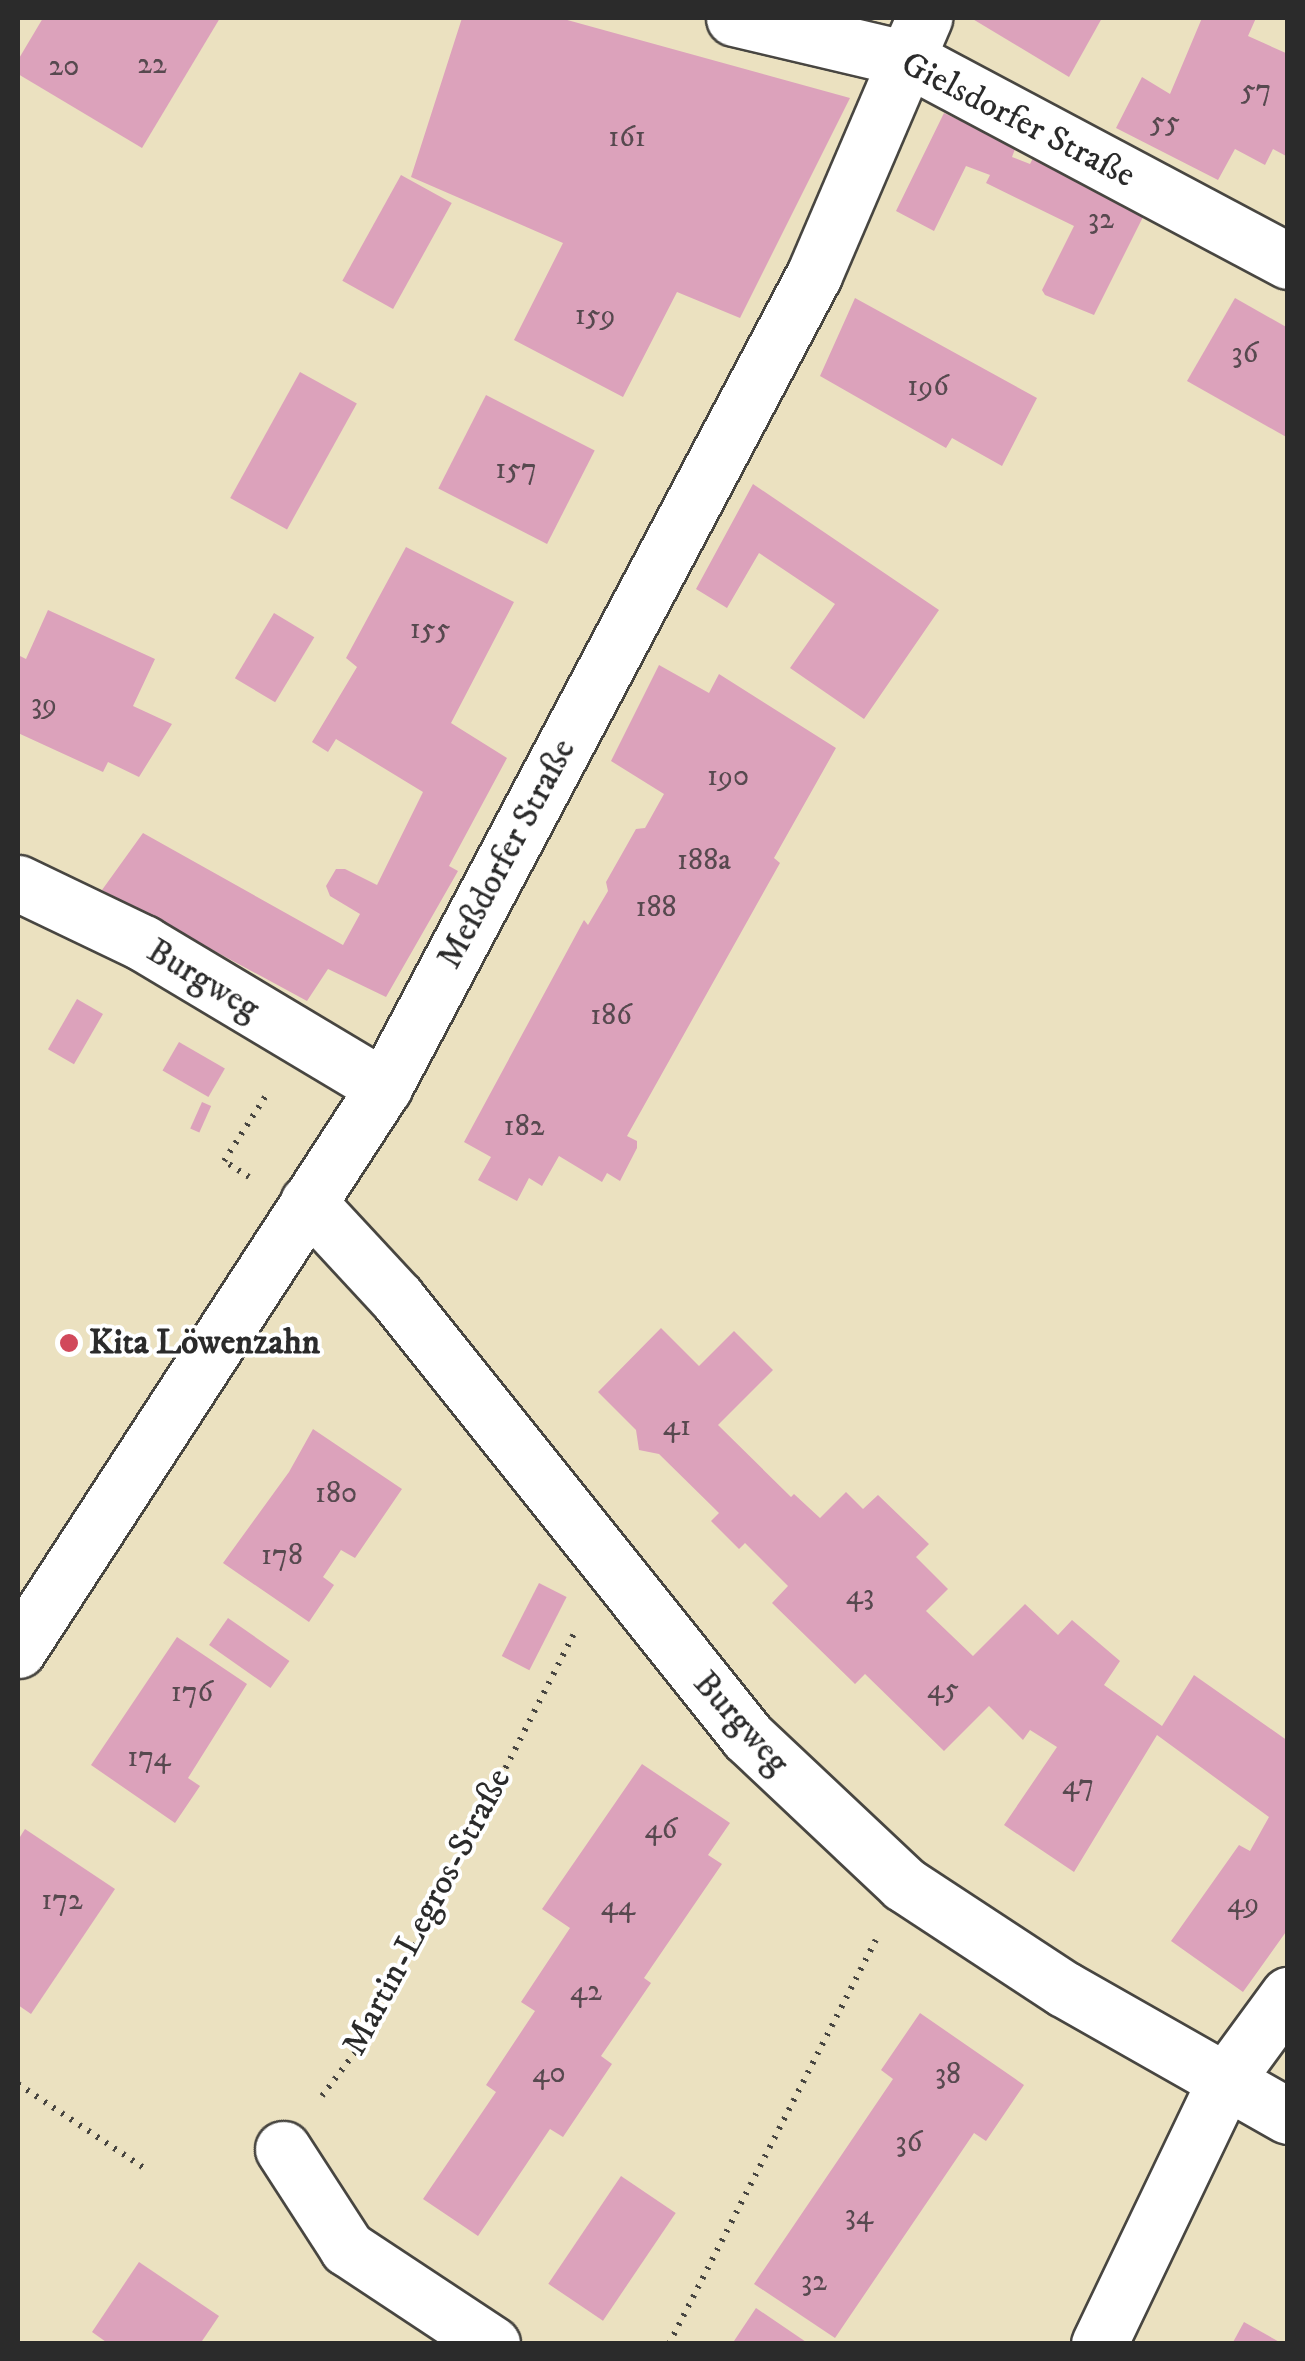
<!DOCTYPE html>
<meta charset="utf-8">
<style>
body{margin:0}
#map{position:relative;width:1305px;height:2361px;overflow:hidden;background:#ebe1c0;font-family:"IM FELL DW Pica",serif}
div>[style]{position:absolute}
.building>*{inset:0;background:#dca2bb;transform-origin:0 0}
.path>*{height:6px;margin-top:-3px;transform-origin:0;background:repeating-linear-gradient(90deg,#484641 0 2.5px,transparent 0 10.5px)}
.roads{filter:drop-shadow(2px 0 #484641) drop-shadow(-2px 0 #484641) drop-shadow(0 2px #484641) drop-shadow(0 -2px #484641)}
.minor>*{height:55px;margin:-27.5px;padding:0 27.5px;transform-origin:27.5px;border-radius:27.5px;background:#fff}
.tertiary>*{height:55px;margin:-27.5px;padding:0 27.5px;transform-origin:27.5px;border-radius:27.5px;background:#fff}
.dots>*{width:28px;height:28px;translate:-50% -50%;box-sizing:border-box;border:5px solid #fff;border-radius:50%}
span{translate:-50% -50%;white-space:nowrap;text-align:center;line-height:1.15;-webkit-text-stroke:8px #fff;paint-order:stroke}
.number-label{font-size:30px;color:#57494f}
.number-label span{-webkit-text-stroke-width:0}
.street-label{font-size:35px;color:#2b2b2b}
.poi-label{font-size:35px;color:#2b2b2b;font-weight:700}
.left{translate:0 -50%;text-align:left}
.frame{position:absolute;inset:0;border:20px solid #2b2b2b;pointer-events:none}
</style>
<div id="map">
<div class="building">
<div style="clip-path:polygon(43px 18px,220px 18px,142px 148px,18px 74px,18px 60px)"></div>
<div style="clip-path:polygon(462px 18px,560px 18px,850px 98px,740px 318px,677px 292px,623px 397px,514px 340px,563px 243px,411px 177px)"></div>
<div style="clip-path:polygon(971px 18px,1102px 18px,1069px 77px)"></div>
<div style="clip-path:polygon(1202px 18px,1256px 18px,1248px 36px,1288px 54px,1288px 157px,1273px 149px,1265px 165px,1235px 149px,1218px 180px,1116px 128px,1142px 77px,1170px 94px)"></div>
<div style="clip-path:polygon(944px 113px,1010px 144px,1015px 149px,1012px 157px,1030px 164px,1033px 158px,1145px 213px,1094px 315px,1045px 295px,1042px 290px,1074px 226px,986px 183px,990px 175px,966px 166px,934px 231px,896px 211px)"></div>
<div style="left:401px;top:175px;width:58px;height:121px;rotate:29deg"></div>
<div style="clip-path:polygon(855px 298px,1037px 398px,1002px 466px,952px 438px,946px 448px,820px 376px)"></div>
<div style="clip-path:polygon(1235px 298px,1288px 328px,1288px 438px,1187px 381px)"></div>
<div style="left:300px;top:372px;width:65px;height:144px;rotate:29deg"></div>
<div style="left:486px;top:395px;width:122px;height:105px;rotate:27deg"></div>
<div style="clip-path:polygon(753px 484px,939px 610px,864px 719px,790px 668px,835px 604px,759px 553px,727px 608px,696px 589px)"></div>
<div style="clip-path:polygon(406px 547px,514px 602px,451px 723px,507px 758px,449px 866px,458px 871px,386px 997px,328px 969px,307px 1001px,102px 890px,143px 833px,343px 945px,360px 914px,330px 896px,326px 886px,336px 869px,345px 869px,377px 885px,423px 792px,336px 739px,328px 752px,312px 742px,357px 667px,346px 658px)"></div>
<div style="clip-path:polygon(48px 610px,155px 659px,133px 706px,172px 724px,139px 777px,108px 762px,103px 772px,18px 733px,18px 655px,26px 659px)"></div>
<div style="left:274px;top:613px;width:47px;height:76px;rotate:31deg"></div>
<div style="clip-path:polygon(659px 665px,709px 693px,719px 674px,836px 748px,774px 858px,780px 863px,627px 1136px,637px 1141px,637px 1148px,620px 1181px,607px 1173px,602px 1182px,559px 1156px,542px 1186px,529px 1178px,517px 1201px,478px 1180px,491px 1157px,464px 1142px,584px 920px,588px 925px,608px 891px,606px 882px,636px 829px,645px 828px,664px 794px,611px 761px)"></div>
<div style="left:77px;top:999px;width:30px;height:58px;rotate:30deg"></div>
<div style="left:179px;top:1042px;width:53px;height:33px;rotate:30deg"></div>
<div style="left:202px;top:1102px;width:10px;height:29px;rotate:24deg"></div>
<div style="clip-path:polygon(661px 1328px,699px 1366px,734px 1331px,773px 1370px,718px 1425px,791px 1497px,794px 1494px,820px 1518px,846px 1492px,863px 1509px,878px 1495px,929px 1544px,916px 1557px,948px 1589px,926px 1611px,973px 1656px,1025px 1604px,1058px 1635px,1072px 1620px,1120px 1661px,1104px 1685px,1162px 1726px,1194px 1675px,1288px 1741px,1288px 1929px,1243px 1992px,1171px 1941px,1239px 1845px,1250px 1851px,1269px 1817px,1157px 1735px,1074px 1872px,1004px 1825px,1057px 1747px,1030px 1730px,1023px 1740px,989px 1706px,944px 1751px,865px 1674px,855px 1684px,772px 1603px,788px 1586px,745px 1543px,739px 1549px,711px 1521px,719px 1513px,659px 1454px,639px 1450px,636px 1430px,598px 1392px)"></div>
<div style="clip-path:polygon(313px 1429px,402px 1489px,355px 1558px,341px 1550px,323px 1577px,334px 1585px,309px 1622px,223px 1563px,289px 1472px)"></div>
<div style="left:539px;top:1583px;width:31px;height:82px;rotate:27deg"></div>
<div style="left:228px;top:1618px;width:75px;height:33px;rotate:35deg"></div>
<div style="clip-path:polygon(177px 1637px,247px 1684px,188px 1778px,200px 1786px,175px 1823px,91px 1765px)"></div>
<div style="clip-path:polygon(642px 1764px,730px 1823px,708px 1855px,722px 1864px,644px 1978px,651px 1983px,601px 2056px,612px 2064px,563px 2137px,550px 2129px,478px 2236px,423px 2199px,496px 2092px,486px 2085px,535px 2011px,521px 2002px,570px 1928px,542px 1909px)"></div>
<div style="clip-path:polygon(25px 1829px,115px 1889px,31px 2014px,18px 2005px,18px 1840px)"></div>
<div style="clip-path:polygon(920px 2013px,1024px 2085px,986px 2141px,974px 2133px,835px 2338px,754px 2284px,893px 2079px,881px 2070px)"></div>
<div style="left:621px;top:2176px;width:66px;height:130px;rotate:34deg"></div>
<div style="clip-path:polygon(139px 2262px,219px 2316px,200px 2344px,109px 2344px,92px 2332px)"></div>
<div style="clip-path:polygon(756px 2308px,809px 2344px,732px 2344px)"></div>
<div style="clip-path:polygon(1244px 2322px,1283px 2344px,1232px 2344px)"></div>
</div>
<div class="path">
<div style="left:249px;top:1177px;width:30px;rotate:-147deg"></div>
<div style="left:224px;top:1161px;width:83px;rotate:-57.3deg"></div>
<div style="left:18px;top:2084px;width:151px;rotate:33.7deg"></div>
<div style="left:322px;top:2096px;width:83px;rotate:-52.9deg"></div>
<div style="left:372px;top:2030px;width:450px;rotate:-63deg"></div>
<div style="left:669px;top:2344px;width:454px;rotate:-62.9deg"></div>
</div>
<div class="roads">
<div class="minor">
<div style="left:734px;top:18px;width:179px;rotate:13.3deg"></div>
<div style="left:908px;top:59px;width:430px;rotate:28deg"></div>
<div style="left:18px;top:883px;width:139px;rotate:25.6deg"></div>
<div style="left:143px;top:943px;width:281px;rotate:30.9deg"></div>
<div style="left:308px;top:1202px;width:131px;rotate:47.2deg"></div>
<div style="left:397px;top:1298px;width:562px;rotate:51.36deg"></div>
<div style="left:748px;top:1737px;width:214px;rotate:43.3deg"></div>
<div style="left:904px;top:1884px;width:191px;rotate:33.3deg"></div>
<div style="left:1064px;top:1989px;width:257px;rotate:29.6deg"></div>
<div style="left:283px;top:2149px;width:118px;rotate:57.1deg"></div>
<div style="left:347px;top:2248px;width:174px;rotate:33.5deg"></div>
<div style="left:1099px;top:2344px;width:292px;rotate:-64.4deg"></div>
<div style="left:1225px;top:2081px;width:107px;rotate:-53.8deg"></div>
</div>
<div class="tertiary">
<div style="left:18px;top:1650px;width:672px;rotate:-56.97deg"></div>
<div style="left:384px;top:1087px;width:919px;rotate:-62.1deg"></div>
<div style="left:814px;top:275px;width:280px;rotate:-66.8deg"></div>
</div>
</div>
<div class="dots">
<div style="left:69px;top:1343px;background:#d1495b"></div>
</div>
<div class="number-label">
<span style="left:152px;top:65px">22</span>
<span style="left:64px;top:67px">20</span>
<span style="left:1256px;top:91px">57</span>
<span style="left:1165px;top:123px">55</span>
<span style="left:627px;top:138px">161</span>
<span style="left:1101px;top:220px">32</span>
<span style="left:595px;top:316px">159</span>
<span style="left:1245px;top:354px">36</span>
<span style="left:928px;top:387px">196</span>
<span style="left:516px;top:470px">157</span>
<span style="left:430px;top:630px">155</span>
<span style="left:44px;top:705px">39</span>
<span style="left:728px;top:777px">190</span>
<span style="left:704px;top:861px">188a</span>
<span style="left:656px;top:908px">188</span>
<span style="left:611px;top:1016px">186</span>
<span style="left:524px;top:1127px">182</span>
<span style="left:677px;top:1427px">41</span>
<span style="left:336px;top:1494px">180</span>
<span style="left:282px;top:1556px">178</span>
<span style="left:860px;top:1596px">43</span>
<span style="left:943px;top:1690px">45</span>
<span style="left:192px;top:1693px">176</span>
<span style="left:149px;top:1758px">174</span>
<span style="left:1078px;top:1786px">47</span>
<span style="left:661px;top:1830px">46</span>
<span style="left:62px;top:1901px">172</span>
<span style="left:1243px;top:1904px">49</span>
<span style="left:618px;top:1907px">44</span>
<span style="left:586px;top:1992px">42</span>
<span style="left:549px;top:2074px">40</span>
<span style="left:948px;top:2075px">38</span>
<span style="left:909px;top:2143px">36</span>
<span style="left:859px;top:2216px">34</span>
<span style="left:814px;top:2282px">32</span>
</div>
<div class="street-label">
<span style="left:1018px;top:120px;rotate:27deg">Gielsdorfer Straße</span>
<span style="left:507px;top:854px;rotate:-62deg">Meßdorfer Straße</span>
<span style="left:203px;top:980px;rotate:31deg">Burgweg</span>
<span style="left:741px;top:1723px;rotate:48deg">Burgweg</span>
<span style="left:427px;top:1912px;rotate:-62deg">Martin-Legros-Straße</span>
</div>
<div class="poi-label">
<span class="left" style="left:89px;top:1343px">Kita Löwenzahn</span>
</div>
<div class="frame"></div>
</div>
